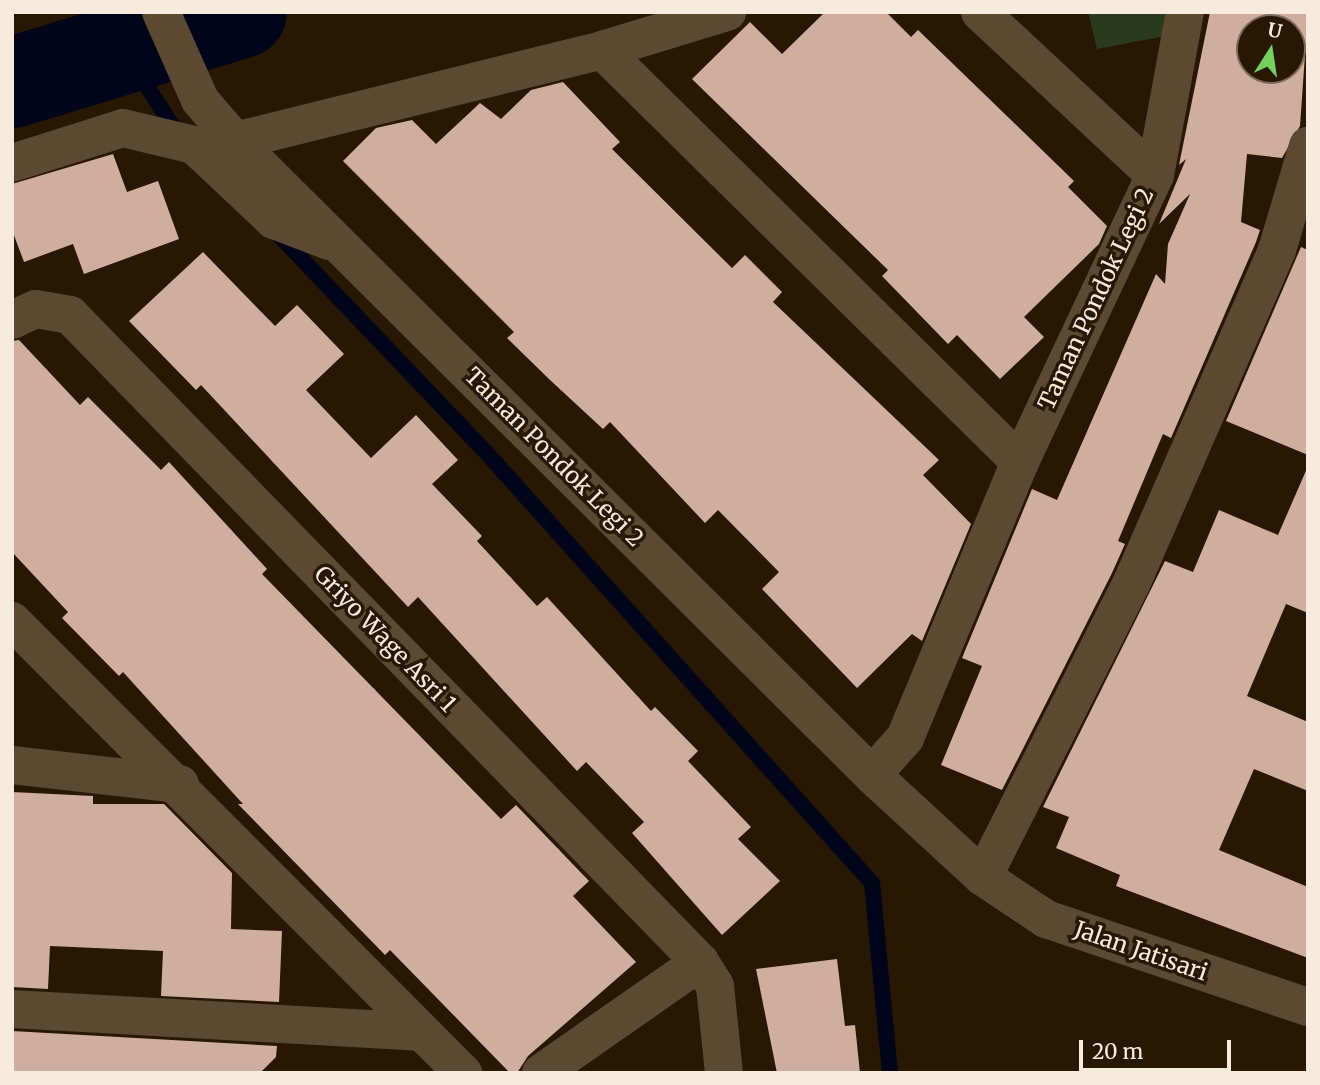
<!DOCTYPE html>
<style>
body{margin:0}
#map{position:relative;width:1320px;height:1085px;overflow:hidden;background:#281701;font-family:Merriweather,serif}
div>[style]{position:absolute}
.green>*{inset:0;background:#293b1c}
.stream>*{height:16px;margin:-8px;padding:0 8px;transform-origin:8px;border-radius:8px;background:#000519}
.river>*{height:91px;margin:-45.5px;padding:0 45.5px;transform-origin:45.5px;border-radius:45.5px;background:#000519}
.building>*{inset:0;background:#d0ae9f}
.minor>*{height:38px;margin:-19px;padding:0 19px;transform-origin:19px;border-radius:19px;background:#5c4931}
span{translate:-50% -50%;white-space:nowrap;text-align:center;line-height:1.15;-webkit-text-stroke:7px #281701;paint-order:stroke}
.street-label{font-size:23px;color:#f6ebdd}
.frame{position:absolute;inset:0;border:14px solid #f6ebdd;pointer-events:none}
.north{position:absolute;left:1236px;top:14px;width:70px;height:70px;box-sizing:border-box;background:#281701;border:2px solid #7a6c59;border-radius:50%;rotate:12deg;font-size:19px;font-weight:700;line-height:28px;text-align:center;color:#f6ebdd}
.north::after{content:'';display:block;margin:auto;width:24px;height:32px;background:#71d25e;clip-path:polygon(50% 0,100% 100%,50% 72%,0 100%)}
.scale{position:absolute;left:1079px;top:1040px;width:152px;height:32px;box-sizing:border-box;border:4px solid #f6ebdd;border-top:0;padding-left:9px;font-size:21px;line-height:24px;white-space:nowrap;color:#f6ebdd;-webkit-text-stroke:5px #281701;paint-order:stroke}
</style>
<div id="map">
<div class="green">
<div style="clip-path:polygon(1088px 12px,1165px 12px,1171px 35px,1097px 49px)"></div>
</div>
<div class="stream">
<div style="left:124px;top:51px;width:99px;rotate:57deg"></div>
<div style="left:278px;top:234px;width:298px;rotate:46.4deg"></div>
<div style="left:484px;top:450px;width:581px;rotate:48.14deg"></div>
<div style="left:872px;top:883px;width:191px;rotate:84.6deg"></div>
</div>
<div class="river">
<div style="left:12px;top:82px;width:239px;rotate:-17deg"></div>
</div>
<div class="building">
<div style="clip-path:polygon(825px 12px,886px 12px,911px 37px,918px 30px,1074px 181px,1068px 187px,1107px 226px,1099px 244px,1024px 317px,1044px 337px,1000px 379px,957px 335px,948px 344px,882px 276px,888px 270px,692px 79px,750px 22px,782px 54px)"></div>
<div style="clip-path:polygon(evenodd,1210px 12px,1308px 12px,1300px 126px,1282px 158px,1247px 154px,1241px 222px,1260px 230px,1256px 242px,1171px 438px,1163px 434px,1118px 541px,1125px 544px,1112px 573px,1002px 790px,941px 765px,982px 666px,962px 658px,1032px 489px,1057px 500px,1156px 274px,1165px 284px,1168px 244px,1190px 194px,1159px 224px,1186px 159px,1179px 165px,1210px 12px,1250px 28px,1292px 28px,1292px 70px,1250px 70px,1250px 28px)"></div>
<div style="clip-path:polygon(563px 82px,620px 142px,612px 149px,732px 268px,745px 255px,782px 292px,773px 302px,939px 460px,923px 475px,971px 524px,922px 641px,912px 634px,857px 688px,762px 589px,779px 572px,718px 510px,705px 523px,610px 422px,603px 429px,550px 380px,507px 338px,514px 332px,343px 161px,376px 128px,412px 120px,436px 144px,480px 103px,501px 119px,531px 90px)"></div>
<div style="clip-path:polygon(113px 154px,127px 192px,158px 181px,179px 239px,84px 274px,73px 244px,24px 262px,12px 230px,12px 184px)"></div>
<div style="clip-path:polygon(1301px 247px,1308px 250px,1308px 455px,1226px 421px)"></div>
<div style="clip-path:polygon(203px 252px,275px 326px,297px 305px,344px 354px,306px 390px,371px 458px,416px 415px,458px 460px,432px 484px,482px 536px,477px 541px,537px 606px,547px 597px,651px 711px,655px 707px,698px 751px,688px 761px,751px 827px,738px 839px,780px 881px,722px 935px,632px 833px,644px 822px,586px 762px,577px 771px,418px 597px,408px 607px,201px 385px,196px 390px,129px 321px)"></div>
<div style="clip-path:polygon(19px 340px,80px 405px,88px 397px,161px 470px,169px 462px,267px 569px,262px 574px,501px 819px,516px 805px,589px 881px,573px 896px,636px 962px,528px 1056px,517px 1073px,510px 1073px,390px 950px,385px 955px,238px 804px,243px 804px,123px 672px,119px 676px,62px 618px,68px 612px,12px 552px,12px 341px)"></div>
<div style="clip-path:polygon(1308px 466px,1308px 613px,1286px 604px,1247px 696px,1308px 722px,1308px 791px,1254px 769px,1219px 850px,1308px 887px,1308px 958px,1116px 886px,1120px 875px,1056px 848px,1069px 817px,1043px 807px,1165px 561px,1193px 572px,1219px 510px,1278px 535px)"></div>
<div style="clip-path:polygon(12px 792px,93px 796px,93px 804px,164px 804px,232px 873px,231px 929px,282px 931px,279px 1002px,161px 996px,163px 951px,50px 946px,48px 989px,12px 987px)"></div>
<div style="clip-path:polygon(837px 959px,845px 1026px,855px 1025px,860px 1073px,777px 1073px,756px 969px)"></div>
<div style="clip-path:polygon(12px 1031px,277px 1046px,276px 1057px,260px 1073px,12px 1073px)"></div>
</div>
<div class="minor">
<div style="left:161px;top:12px;width:96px;rotate:66.1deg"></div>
<div style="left:200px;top:100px;width:54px;rotate:49.5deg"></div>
<div style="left:235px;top:141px;width:899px;rotate:44.86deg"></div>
<div style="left:872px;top:775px;width:151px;rotate:42.6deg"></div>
<div style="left:983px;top:877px;width:76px;rotate:33.7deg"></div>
<div style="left:1046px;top:919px;width:276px;rotate:18.6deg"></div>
<div style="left:980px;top:12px;width:239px;rotate:43deg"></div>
<div style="left:602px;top:50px;width:587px;rotate:44.59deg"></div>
<div style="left:235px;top:141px;width:378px;rotate:-13.9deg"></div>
<div style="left:602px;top:50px;width:131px;rotate:-16.9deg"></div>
<div style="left:12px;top:163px;width:116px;rotate:-17.5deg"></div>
<div style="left:123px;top:128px;width:73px;rotate:13.5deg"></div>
<div style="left:194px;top:145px;width:110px;rotate:43.2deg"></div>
<div style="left:274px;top:220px;width:59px;rotate:20.9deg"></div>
<div style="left:12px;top:320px;width:26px;rotate:-25deg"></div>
<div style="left:36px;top:309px;width:35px;rotate:10deg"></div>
<div style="left:70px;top:315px;width:903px;rotate:45.76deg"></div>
<div style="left:700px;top:962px;width:28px;rotate:58deg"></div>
<div style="left:715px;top:986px;width:87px;rotate:84.1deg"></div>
<div style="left:12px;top:621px;width:639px;rotate:45.06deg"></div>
<div style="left:12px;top:765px;width:169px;rotate:6.5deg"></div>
<div style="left:872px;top:775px;width:50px;rotate:-48.3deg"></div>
<div style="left:905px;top:738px;width:299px;rotate:-67.4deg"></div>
<div style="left:1020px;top:462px;width:317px;rotate:-64.8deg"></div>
<div style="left:1155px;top:175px;width:166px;rotate:-79.6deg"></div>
<div style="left:983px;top:877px;width:330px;rotate:-63.2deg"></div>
<div style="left:1132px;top:582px;width:362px;rotate:-66.4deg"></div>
<div style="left:1277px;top:250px;width:109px;rotate:-73.4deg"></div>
<div style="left:12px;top:1009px;width:408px;rotate:3.2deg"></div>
<div style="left:541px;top:1073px;width:194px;rotate:-34.9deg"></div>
</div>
<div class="street-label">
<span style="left:1096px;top:299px;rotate:-65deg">Taman Pondok Legi 2</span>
<span style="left:554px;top:457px;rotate:45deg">Taman Pondok Legi 2</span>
<span style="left:385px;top:639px;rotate:46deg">Griyo Wage Asri 1</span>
<span style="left:1141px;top:951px;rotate:19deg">Jalan Jatisari</span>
</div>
<div class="frame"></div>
<div class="north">U</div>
<div class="scale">20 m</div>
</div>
